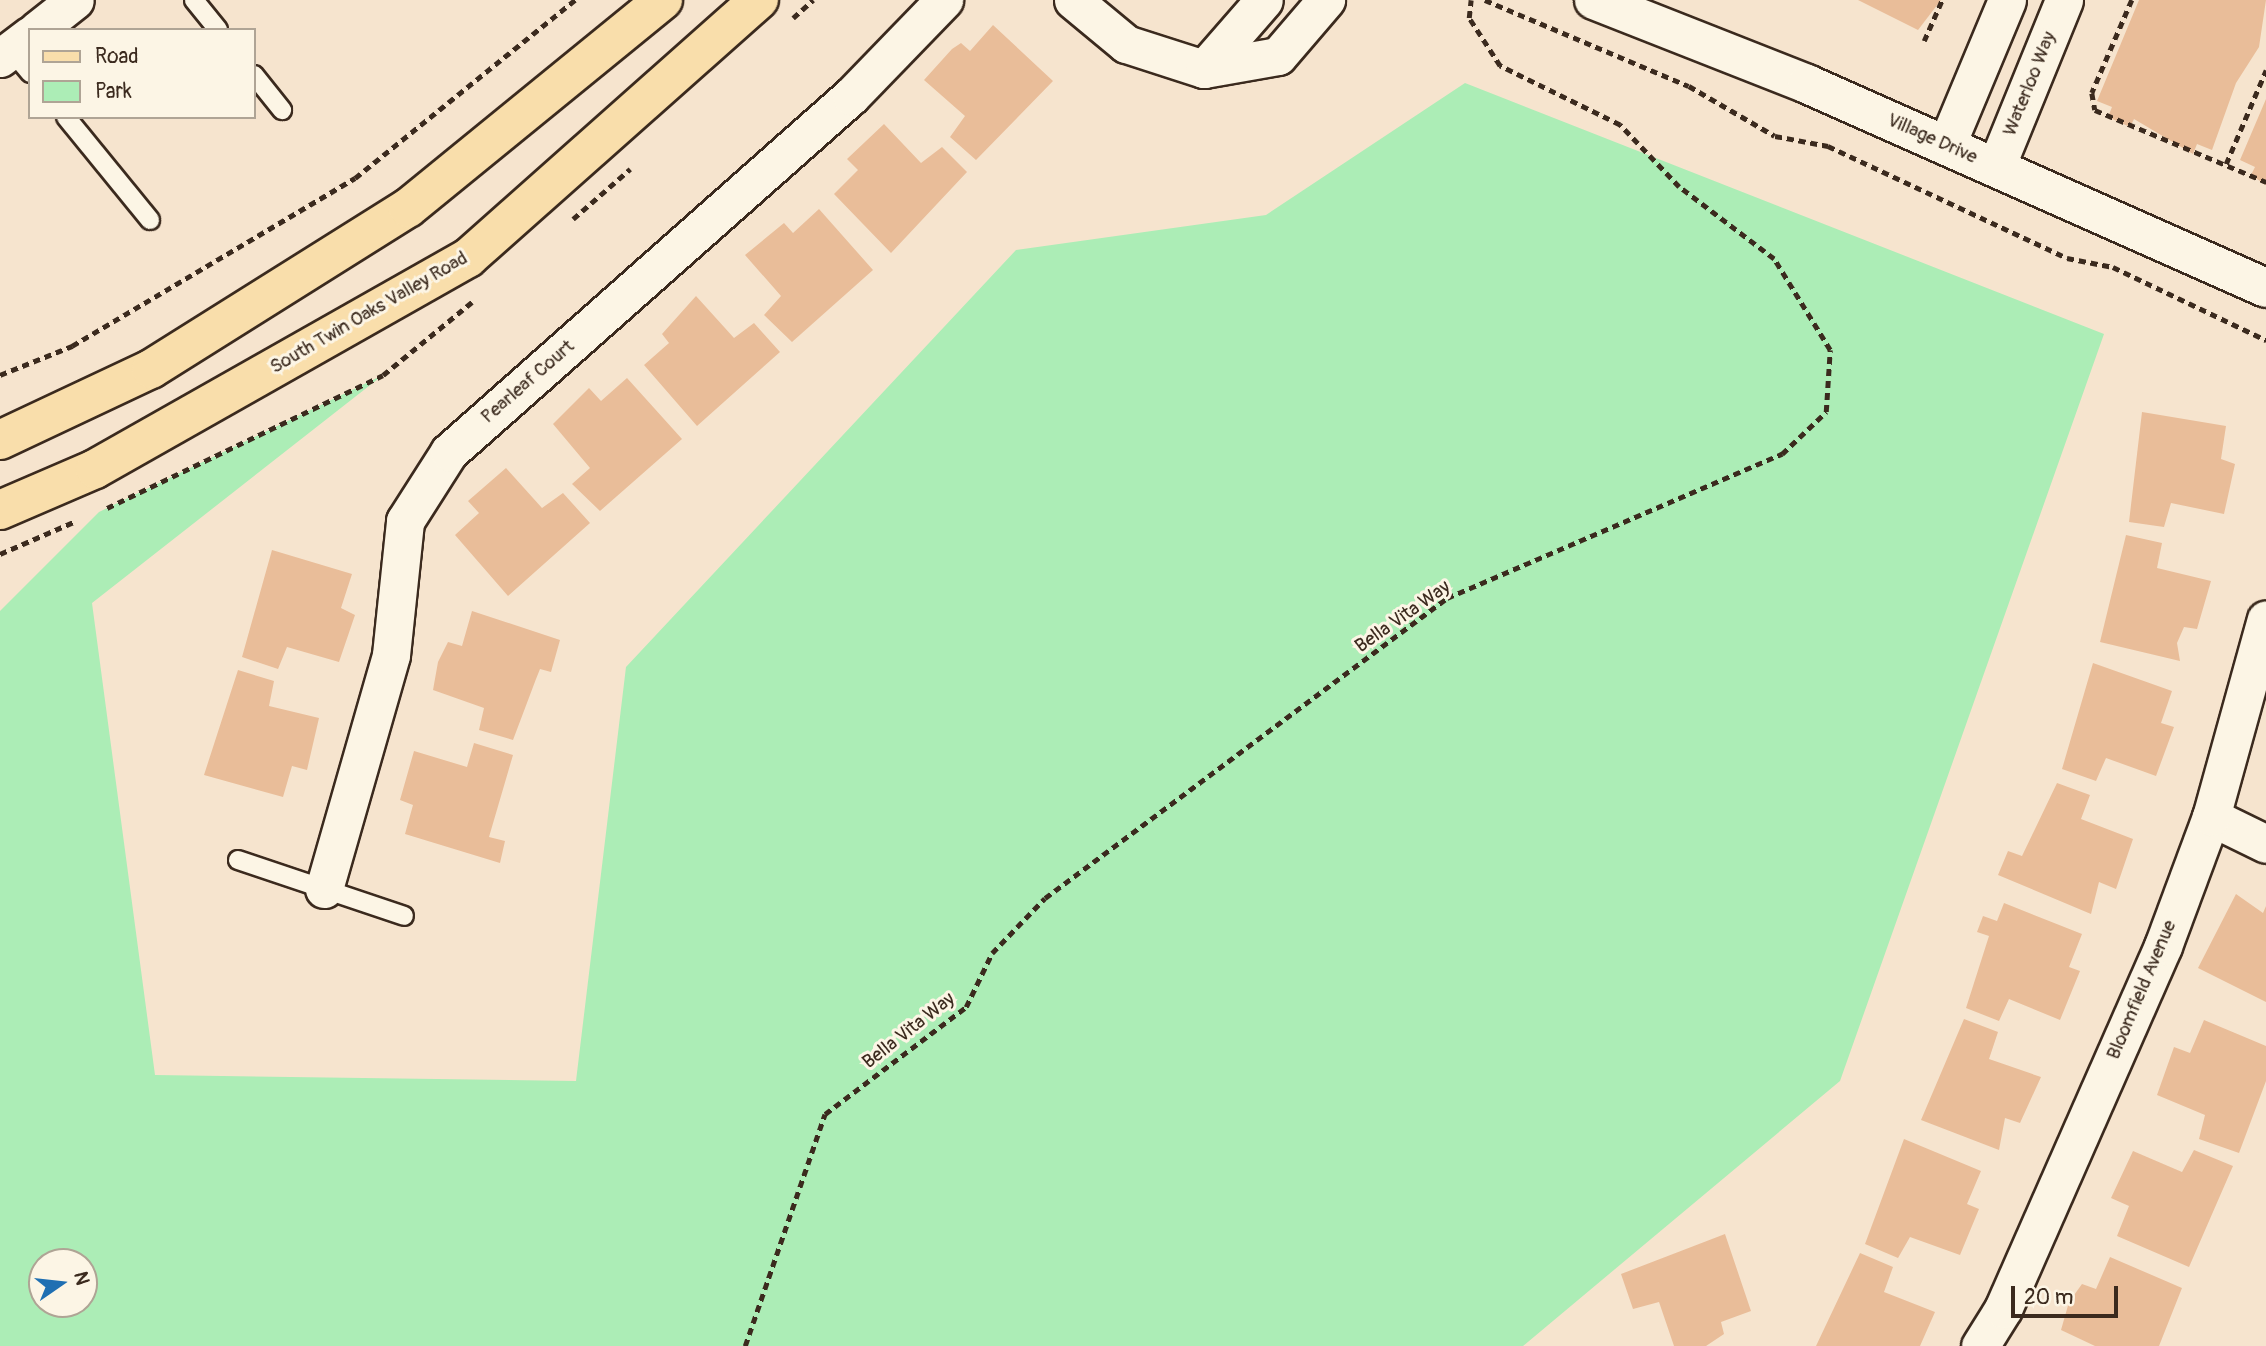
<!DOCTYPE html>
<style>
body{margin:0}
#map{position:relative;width:2266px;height:1346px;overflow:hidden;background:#f6e4ce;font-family:Pangolin,sans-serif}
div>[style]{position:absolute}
.green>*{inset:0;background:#acedb6}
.building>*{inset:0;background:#e9bd99}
.path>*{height:4.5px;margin-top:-2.25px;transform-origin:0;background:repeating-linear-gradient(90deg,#3b2a1e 0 7px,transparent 0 12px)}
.roads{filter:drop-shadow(2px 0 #3b2a1e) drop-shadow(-2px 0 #3b2a1e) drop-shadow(0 2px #3b2a1e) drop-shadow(0 -2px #3b2a1e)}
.service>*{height:18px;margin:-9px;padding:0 9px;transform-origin:9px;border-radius:9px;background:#fcf5e5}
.minor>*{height:37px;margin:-18.5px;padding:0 18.5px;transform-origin:18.5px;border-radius:18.5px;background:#fcf5e5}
.tertiary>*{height:38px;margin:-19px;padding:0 19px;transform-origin:19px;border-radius:19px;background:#fcf5e5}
.primary>*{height:38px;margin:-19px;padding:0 19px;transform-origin:19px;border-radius:19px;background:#f9deab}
span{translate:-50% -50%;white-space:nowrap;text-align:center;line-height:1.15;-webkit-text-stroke:6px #fcf5e5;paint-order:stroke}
.street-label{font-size:19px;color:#3b2a1e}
.legend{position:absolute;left:28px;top:28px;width:228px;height:91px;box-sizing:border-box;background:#fcf5e5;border:2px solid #afa495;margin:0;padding:9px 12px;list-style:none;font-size:21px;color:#3b2a1e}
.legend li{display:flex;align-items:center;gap:14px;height:35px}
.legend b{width:35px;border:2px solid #afa495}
.north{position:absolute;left:28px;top:1248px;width:70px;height:70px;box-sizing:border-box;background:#fcf5e5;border:2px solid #afa495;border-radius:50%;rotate:76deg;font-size:19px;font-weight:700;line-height:28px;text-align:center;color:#3b2a1e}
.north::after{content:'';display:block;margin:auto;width:24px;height:32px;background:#1f6fb2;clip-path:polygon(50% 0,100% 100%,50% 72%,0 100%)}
.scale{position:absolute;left:2011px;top:1286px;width:107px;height:32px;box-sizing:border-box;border:4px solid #3b2a1e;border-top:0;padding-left:9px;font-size:21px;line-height:24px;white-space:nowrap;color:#3b2a1e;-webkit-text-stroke:5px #fcf5e5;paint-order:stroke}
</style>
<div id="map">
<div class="green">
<div style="clip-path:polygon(evenodd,1465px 83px,2104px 334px,1840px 1081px,1523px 1346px,0 1346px,0 611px,99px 512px,383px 375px,92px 603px,155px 1075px,576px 1081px,626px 667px,1016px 250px,1266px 215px,1465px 83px,42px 1262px,84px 1262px,84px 1304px,42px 1304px,42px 1262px)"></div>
</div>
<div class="building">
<div style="clip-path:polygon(1858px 0,1941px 0,1918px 30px)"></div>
<div style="clip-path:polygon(2139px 0,2266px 0,2259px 47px,2236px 83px,2212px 150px,2197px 144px,2193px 154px,2134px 119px,2130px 127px,2108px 117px,2112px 107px,2097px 101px)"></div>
<div style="clip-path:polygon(993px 25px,1053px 81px,976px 160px,950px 137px,965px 116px,924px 80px,952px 49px,961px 43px,970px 51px)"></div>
<div style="clip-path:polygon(2266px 99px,2266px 185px,2251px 175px,2255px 167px,2240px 160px)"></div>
<div style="clip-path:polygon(884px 124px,921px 163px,942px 147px,967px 172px,891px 253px,834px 194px,858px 170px,847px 159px)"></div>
<div style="clip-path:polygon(819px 209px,873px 270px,792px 342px,764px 315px,781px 296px,745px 255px,784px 223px,793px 233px)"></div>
<div style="clip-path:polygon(696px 296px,734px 338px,754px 323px,780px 352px,697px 426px,644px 365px,669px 343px,662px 334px)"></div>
<div style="clip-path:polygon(627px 378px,682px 439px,600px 511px,572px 484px,590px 468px,553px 424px,589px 388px,601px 401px)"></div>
<div style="clip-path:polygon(2142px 412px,2226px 426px,2221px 459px,2235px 464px,2224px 514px,2171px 503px,2164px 527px,2129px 522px)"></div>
<div style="clip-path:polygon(506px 468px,542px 508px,563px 493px,590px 523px,508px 596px,455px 535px,479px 513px,468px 501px)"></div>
<div style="clip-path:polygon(2126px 535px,2162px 543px,2157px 568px,2211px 581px,2197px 629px,2184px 627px,2177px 643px,2180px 661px,2100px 642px)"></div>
<div style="clip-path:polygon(272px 550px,352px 574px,341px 608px,355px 615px,339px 662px,287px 647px,278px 669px,242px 657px)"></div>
<div style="clip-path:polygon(472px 611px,560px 640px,551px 672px,540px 669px,536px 679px,513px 740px,479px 730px,484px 708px,433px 690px,438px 662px,448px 642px,462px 646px)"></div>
<div style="clip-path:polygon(2093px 663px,2172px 691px,2161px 723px,2174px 727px,2156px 776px,2106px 758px,2096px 781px,2062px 769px)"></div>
<div style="clip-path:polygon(238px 670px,274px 681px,269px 706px,319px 718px,307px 770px,292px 766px,283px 797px,204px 775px)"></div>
<div style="clip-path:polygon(474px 743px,513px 755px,489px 837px,505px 841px,500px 863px,405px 834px,413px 805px,400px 800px,414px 751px,467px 767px)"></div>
<div style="clip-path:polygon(2057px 783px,2090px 795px,2081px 819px,2133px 839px,2116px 889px,2099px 882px,2091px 914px,1998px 875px,2008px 851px,2022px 856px)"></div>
<div style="clip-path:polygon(2236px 894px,2263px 913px,2266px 906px,2266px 1002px,2198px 968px)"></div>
<div style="clip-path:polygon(2004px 903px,2082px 934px,2069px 967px,2080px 971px,2060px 1020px,2009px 999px,1999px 1021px,1966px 1008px,1989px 936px,1977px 932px,1983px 916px,1997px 921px)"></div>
<div style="clip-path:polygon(1964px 1019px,1998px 1032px,1989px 1059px,2041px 1077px,2020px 1123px,2005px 1118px,1999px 1150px,1921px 1120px)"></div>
<div style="clip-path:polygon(2204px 1020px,2266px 1046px,2266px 1081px,2239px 1153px,2199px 1139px,2205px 1115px,2157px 1095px,2174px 1047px,2190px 1053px)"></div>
<div style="clip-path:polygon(1904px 1139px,1981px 1171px,1967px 1204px,1979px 1209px,1960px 1255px,1910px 1237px,1898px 1258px,1865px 1244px)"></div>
<div style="clip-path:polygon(2194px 1150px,2233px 1166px,2189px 1267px,2117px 1236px,2129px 1206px,2111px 1198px,2133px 1151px,2182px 1172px)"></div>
<div style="clip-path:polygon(1725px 1234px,1751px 1311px,1721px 1322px,1724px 1334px,1706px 1346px,1674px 1346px,1659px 1302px,1633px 1309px,1621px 1274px)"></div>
<div style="clip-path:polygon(1860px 1253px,1893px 1267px,1884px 1292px,1935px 1312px,1920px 1346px,1816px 1346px)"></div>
<div style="clip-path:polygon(2110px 1257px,2182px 1288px,2159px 1346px,2095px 1346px,2061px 1330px,2069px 1302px,2082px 1284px,2096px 1289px)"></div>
</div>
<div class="path">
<div style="left:1485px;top:0;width:221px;rotate:22.9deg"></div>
<div style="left:1689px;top:86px;width:99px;rotate:30.2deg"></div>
<div style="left:1775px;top:136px;width:54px;rotate:10.7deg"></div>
<div style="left:1828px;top:146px;width:264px;rotate:25.1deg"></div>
<div style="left:2067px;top:258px;width:47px;rotate:11.1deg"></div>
<div style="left:2113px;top:267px;width:170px;rotate:25.5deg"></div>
<div style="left:2132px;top:0;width:101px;rotate:113.3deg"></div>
<div style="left:2092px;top:93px;width:17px;rotate:80deg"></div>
<div style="left:2095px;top:110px;width:186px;rotate:22.8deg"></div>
<div style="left:793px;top:18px;width:27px;rotate:-42deg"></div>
<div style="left:1924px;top:41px;width:45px;rotate:-66.3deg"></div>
<div style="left:2226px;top:164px;width:102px;rotate:-66.9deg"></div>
<div style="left:573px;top:219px;width:76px;rotate:-41.3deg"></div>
<div style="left:0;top:375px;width:78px;rotate:-21.9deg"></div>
<div style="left:72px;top:346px;width:329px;rotate:-30.7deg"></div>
<div style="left:355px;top:178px;width:283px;rotate:-39deg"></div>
<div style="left:107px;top:508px;width:306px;rotate:-25.7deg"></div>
<div style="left:383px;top:375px;width:115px;rotate:-39.4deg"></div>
<div style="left:0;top:554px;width:83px;rotate:-23.5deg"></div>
<div style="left:745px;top:1346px;width:245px;rotate:-71deg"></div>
<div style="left:825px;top:1114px;width:177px;rotate:-37.2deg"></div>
<div style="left:966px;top:1007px;width:60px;rotate:-64.3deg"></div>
<div style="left:992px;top:953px;width:76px;rotate:-46.1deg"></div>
<div style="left:1045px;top:898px;width:502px;rotate:-36.73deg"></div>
<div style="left:1447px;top:598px;width:365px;rotate:-23.3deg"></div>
<div style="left:1782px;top:454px;width:61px;rotate:-43.7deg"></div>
<div style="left:1826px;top:412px;width:62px;rotate:-86.3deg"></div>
<div style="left:1830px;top:350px;width:107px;rotate:-121.6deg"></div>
<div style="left:1774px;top:259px;width:119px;rotate:-142.8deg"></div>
<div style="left:1679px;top:187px;width:86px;rotate:-133.6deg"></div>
<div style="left:1620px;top:125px;width:134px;rotate:-153.8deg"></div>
<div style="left:1500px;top:66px;width:57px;rotate:-122.9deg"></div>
<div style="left:1469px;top:18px;width:18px;rotate:-84deg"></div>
</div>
<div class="roads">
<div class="service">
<div style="left:194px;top:0;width:38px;rotate:51deg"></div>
<div style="left:11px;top:50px;width:30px;rotate:50deg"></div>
<div style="left:254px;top:75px;width:45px;rotate:51.3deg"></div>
<div style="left:66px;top:117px;width:133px;rotate:50.8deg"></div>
<div style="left:238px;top:860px;width:175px;rotate:18.6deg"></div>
</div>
<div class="minor">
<div style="left:1073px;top:0;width:69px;rotate:39.7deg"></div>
<div style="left:1126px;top:44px;width:82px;rotate:17.8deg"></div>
<div style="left:1204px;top:69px;width:75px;rotate:-10deg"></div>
<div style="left:1278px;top:56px;width:74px;rotate:-49.4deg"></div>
<div style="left:37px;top:30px;width:48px;rotate:-38.3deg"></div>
<div style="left:0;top:58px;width:38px;rotate:-37deg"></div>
<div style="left:1204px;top:69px;width:91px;rotate:-49deg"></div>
<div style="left:1946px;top:146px;width:158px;rotate:-67.3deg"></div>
<div style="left:1996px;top:167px;width:180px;rotate:-67.8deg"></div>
<div style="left:2211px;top:817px;width:61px;rotate:26.1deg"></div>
<div style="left:324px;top:889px;width:243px;rotate:-74deg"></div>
<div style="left:391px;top:655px;width:135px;rotate:-84deg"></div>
<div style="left:405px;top:521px;width:82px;rotate:-57.5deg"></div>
<div style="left:449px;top:452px;width:537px;rotate:-41.53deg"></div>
<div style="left:851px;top:96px;width:134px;rotate:-45.9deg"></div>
<div style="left:1980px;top:1346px;width:44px;rotate:-58.1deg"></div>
<div style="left:2003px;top:1309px;width:397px;rotate:-66.2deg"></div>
<div style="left:2163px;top:946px;width:138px;rotate:-69.6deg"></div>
<div style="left:2211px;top:817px;width:205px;rotate:-74.5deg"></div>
</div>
<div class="tertiary">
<div style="left:1594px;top:0;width:229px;rotate:21.5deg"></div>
<div style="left:1807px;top:84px;width:502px;rotate:23.96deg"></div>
</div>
<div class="primary">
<div style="left:0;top:440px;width:167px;rotate:-25.2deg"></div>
<div style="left:151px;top:369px;width:303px;rotate:-32.1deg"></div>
<div style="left:408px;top:208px;width:329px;rotate:-39.2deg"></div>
<div style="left:0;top:510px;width:103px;rotate:-23.3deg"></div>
<div style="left:95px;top:469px;width:429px;rotate:-29.5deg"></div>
<div style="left:468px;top:258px;width:389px;rotate:-41.6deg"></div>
</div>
</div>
<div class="street-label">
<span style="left:2030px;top:84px;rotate:-68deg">Waterloo Way</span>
<span style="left:1932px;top:139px;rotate:24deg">Village Drive</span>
<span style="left:369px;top:313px;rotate:-30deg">South Twin Oaks Valley Road</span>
<span style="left:528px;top:382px;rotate:-41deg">Pearleaf Court</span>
<span style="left:1403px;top:617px;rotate:-35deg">Bella Vita Way</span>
<span style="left:2142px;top:990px;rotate:-67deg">Bloomfield Avenue</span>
<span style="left:909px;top:1031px;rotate:-38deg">Bella Vita Way</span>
</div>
<ul class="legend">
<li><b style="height:9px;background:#f9deab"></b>Road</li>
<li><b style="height:19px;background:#acedb6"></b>Park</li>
</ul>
<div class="north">N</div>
<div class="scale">20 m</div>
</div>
